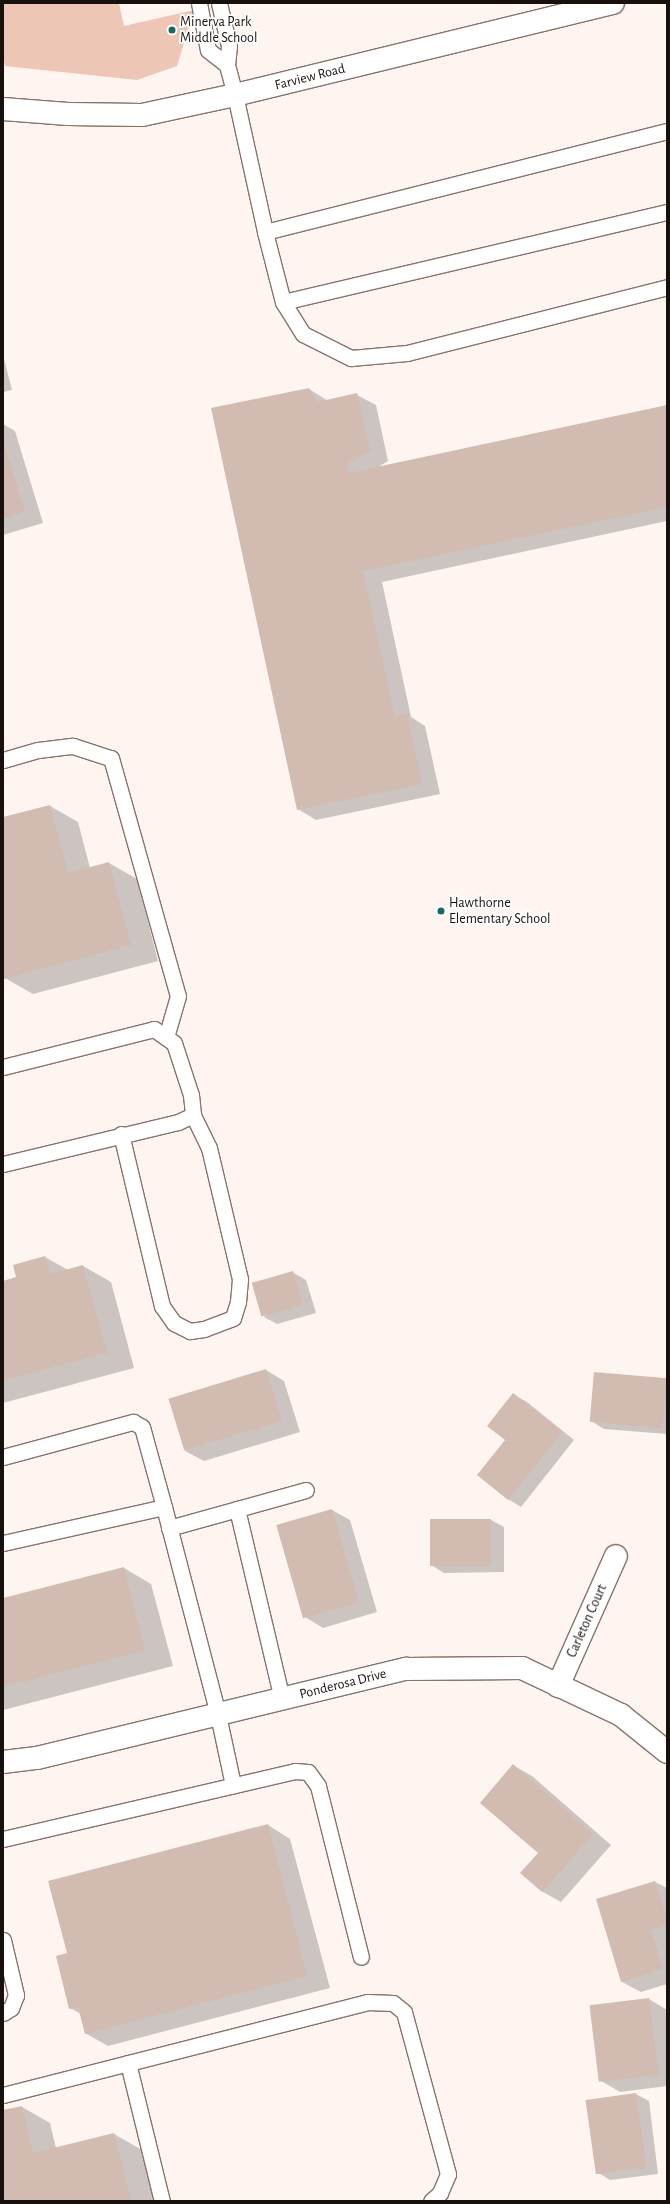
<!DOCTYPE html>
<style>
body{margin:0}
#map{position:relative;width:670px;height:2204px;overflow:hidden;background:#fef5f1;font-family:"Alegreya Sans",sans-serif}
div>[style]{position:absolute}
.green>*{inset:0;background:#eec6b6}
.shadow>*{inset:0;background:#0003}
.building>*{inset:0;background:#d2bbb1;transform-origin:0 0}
.roads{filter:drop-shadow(1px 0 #88736b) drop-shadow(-1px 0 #88736b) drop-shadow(0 1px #88736b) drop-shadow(0 -1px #88736b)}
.lane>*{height:15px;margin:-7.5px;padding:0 7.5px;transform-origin:7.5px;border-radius:7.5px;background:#fff}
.street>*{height:22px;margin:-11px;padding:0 11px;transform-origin:11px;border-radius:11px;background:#fff}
.dots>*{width:11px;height:11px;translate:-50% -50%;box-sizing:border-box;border:2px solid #fff;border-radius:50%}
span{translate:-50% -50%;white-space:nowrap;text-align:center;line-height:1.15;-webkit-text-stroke:3.5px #fff;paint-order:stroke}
.poi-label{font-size:14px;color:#17100c}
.left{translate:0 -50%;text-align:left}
.street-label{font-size:14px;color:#17100c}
.frame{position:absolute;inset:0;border:4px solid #17100c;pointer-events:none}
</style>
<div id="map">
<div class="green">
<div style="clip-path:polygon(3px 3px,119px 3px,124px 26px,194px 10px,177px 66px,137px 80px,5px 66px,3px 57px)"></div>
</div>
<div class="shadow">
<div style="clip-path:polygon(3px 355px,12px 390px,3px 392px)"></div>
<div style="clip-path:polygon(309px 389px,328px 401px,357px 395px,376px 405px,388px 461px,378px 467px,667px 406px,667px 521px,382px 582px,411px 717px,425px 726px,440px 794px,316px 820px,298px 809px)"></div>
<div style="clip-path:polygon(3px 424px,15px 431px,43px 523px,3px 535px)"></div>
<div style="clip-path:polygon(50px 806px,78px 822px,90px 868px,109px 863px,137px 879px,158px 961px,33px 994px,5px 978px,3px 970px,3px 818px)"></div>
<div style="clip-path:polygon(45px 1257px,68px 1270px,83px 1266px,111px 1282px,134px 1368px,3px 1403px,3px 1282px,17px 1278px)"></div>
<div style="clip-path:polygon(292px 1272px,306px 1280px,316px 1313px,277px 1324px,264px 1317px)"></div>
<div style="clip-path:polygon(266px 1370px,284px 1381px,300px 1432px,204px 1461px,185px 1451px)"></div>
<div style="clip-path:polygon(595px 1373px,667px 1379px,667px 1434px,604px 1429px,591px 1421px)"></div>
<div style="clip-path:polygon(514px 1395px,527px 1402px,574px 1440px,521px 1507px,508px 1499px,507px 1440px)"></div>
<div style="clip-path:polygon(332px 1510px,350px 1520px,377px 1612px,323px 1628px,305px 1617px)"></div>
<div style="clip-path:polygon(491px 1520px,504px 1527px,504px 1572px,444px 1573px,431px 1565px)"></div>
<div style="clip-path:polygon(124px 1568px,151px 1584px,173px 1666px,3px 1710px,3px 1599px)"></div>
<div style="clip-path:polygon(514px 1766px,532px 1776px,611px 1845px,561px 1902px,543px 1892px,521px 1873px,539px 1853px)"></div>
<div style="clip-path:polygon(268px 1825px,290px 1839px,330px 1988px,108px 2046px,85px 2033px,81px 2014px,70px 2008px,68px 1954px)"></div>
<div style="clip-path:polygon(655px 1882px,667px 1888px,667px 1984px,641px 1992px,622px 1982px)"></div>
<div style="clip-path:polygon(649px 1999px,667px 2010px,667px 2086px,620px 2092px,601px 2081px)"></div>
<div style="clip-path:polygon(636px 2094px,649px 2101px,658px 2174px,610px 2180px,597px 2172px)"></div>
<div style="clip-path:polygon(22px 2107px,50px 2123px,56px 2148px,114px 2134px,142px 2150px,154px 2201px,3px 2201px,3px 2111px)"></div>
</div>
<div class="building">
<div style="clip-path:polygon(309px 388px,317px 402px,357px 393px,370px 451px,347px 464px,349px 473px,667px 405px,667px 507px,363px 571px,395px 717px,407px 714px,422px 784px,297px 810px,211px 408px)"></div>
<div style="clip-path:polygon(3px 440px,25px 512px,3px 519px)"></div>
<div style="clip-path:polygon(50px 805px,68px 873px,109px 862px,131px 945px,4px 979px,3px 817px)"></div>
<div style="clip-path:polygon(45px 1256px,50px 1274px,83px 1265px,107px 1353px,3px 1380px,3px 1281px,16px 1277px,13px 1265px)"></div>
<div style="left:293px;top:1271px;width:35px;height:43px;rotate:74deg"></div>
<div style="left:266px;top:1369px;width:54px;height:102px;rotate:73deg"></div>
<div style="left:594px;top:1372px;width:73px;height:50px;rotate:5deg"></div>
<div style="clip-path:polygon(513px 1393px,562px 1432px,508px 1500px,477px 1475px,505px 1440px,487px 1426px)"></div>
<div style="left:332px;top:1509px;width:97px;height:58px;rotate:74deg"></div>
<div style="left:430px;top:1519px;width:61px;height:47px"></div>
<div style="clip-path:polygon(124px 1567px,145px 1650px,3px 1687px,3px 1598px)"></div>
<div style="clip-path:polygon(513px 1764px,593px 1834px,542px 1892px,520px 1873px,538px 1853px,480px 1803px)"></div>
<div style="clip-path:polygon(268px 1824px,307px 1976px,85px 2034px,78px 2007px,69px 2009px,56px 1956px,67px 1953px,48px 1881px)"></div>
<div style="clip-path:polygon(655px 1881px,667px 1919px,667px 1925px,651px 1930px,663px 1969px,621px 1982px,596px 1899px)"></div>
<div style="left:649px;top:1998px;width:77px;height:60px;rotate:83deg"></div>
<div style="left:636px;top:2093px;width:75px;height:51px;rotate:82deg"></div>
<div style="clip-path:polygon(22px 2106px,33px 2153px,114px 2133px,131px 2201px,3px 2201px,3px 2110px)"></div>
</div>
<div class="roads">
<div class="lane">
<div style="left:199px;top:3px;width:48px;rotate:79.2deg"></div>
<div style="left:208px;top:50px;width:24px;rotate:38deg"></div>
<div style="left:219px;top:3px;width:44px;rotate:76.9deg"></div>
<div style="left:229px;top:46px;width:19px;rotate:96deg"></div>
<div style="left:227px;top:65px;width:31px;rotate:75deg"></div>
<div style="left:235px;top:95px;width:140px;rotate:77.6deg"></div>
<div style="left:265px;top:232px;width:72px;rotate:75.6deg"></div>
<div style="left:283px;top:302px;width:38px;rotate:58deg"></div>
<div style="left:303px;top:334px;width:54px;rotate:26.6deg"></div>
<div style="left:351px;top:358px;width:56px;rotate:-5.1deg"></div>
<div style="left:407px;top:353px;width:268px;rotate:-14.2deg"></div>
<div style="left:265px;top:232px;width:414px;rotate:-14.1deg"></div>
<div style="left:283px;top:302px;width:394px;rotate:-13.2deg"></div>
<div style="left:3px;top:760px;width:36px;rotate:-16deg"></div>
<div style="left:38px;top:750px;width:35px;rotate:-7deg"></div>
<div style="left:73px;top:746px;width:40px;rotate:18deg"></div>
<div style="left:111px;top:758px;width:247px;rotate:74.3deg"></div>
<div style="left:178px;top:996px;width:43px;rotate:106.3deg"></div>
<div style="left:3px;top:1067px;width:156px;rotate:-14.1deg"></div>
<div style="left:154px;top:1029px;width:24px;rotate:35deg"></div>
<div style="left:174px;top:1043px;width:55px;rotate:71.9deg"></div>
<div style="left:191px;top:1095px;width:20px;rotate:84deg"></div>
<div style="left:193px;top:1115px;width:17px;rotate:155deg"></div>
<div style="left:178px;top:1122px;width:180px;rotate:166.5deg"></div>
<div style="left:121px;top:1134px;width:177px;rotate:76.6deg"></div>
<div style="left:162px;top:1306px;width:21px;rotate:55deg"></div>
<div style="left:174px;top:1323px;width:18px;rotate:27deg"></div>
<div style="left:190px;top:1331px;width:14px;rotate:-8deg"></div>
<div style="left:204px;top:1329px;width:31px;rotate:-21deg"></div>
<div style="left:233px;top:1318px;width:17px;rotate:-73deg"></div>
<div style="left:238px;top:1302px;width:23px;rotate:-85deg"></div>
<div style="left:240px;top:1279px;width:135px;rotate:-103.3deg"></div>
<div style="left:209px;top:1148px;width:37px;rotate:-116deg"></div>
<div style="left:3px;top:1457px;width:135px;rotate:-15.1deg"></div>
<div style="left:133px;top:1422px;width:10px;rotate:29deg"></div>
<div style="left:142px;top:1427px;width:83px;rotate:74.6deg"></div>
<div style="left:237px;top:1509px;width:195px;rotate:76.7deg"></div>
<div style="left:169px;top:1528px;width:142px;rotate:-15.5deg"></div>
<div style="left:3px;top:1543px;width:165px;rotate:-12.6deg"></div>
<div style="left:164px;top:1507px;width:215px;rotate:75.4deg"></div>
<div style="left:218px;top:1715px;width:72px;rotate:77.9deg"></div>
<div style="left:3px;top:1839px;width:300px;rotate:-13.1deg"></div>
<div style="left:295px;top:1771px;width:13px;rotate:4deg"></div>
<div style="left:308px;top:1772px;width:17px;rotate:54deg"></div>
<div style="left:318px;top:1786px;width:176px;rotate:75.9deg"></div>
<div style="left:3px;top:1940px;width:57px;rotate:76.7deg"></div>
<div style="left:16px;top:1995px;width:14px;rotate:111deg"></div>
<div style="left:11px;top:2008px;width:9px;rotate:148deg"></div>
<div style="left:128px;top:2063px;width:142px;rotate:76.2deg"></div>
<div style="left:3px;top:2095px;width:376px;rotate:-14.3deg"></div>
<div style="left:367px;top:2002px;width:26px;rotate:2deg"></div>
<div style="left:393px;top:2003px;width:14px;rotate:39deg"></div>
<div style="left:404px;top:2012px;width:168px;rotate:74.8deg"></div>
<div style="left:448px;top:2174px;width:21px;rotate:113deg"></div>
<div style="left:440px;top:2193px;width:12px;rotate:138deg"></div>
</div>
<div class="street">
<div style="left:3px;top:109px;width:65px;rotate:4.4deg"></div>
<div style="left:68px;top:114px;width:74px;rotate:0.8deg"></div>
<div style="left:142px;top:115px;width:95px;rotate:-12.1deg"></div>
<div style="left:235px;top:95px;width:389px;rotate:-13.7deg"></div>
<div style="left:558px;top:1686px;width:142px;rotate:-66deg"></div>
<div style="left:3px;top:1762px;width:34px;rotate:-7deg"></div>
<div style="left:37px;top:1758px;width:380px;rotate:-13.6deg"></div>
<div style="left:406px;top:1669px;width:116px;rotate:-0.5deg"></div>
<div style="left:522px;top:1668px;width:110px;rotate:25.4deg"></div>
<div style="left:621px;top:1715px;width:59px;rotate:38.8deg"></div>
</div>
</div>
<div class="dots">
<div style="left:172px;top:30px;background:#1a6766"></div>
<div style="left:441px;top:911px;background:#1a6766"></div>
</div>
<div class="poi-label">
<span class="left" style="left:180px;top:30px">Minerva Park<br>Middle School</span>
<span class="left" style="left:449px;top:911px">Hawthorne<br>Elementary School</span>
</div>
<div class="street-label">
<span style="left:310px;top:77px;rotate:-14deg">Farview Road</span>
<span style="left:587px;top:1621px;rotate:-66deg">Carleton Court</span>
<span style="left:343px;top:1684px;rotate:-14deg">Ponderosa Drive</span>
</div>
<div class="frame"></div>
</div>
